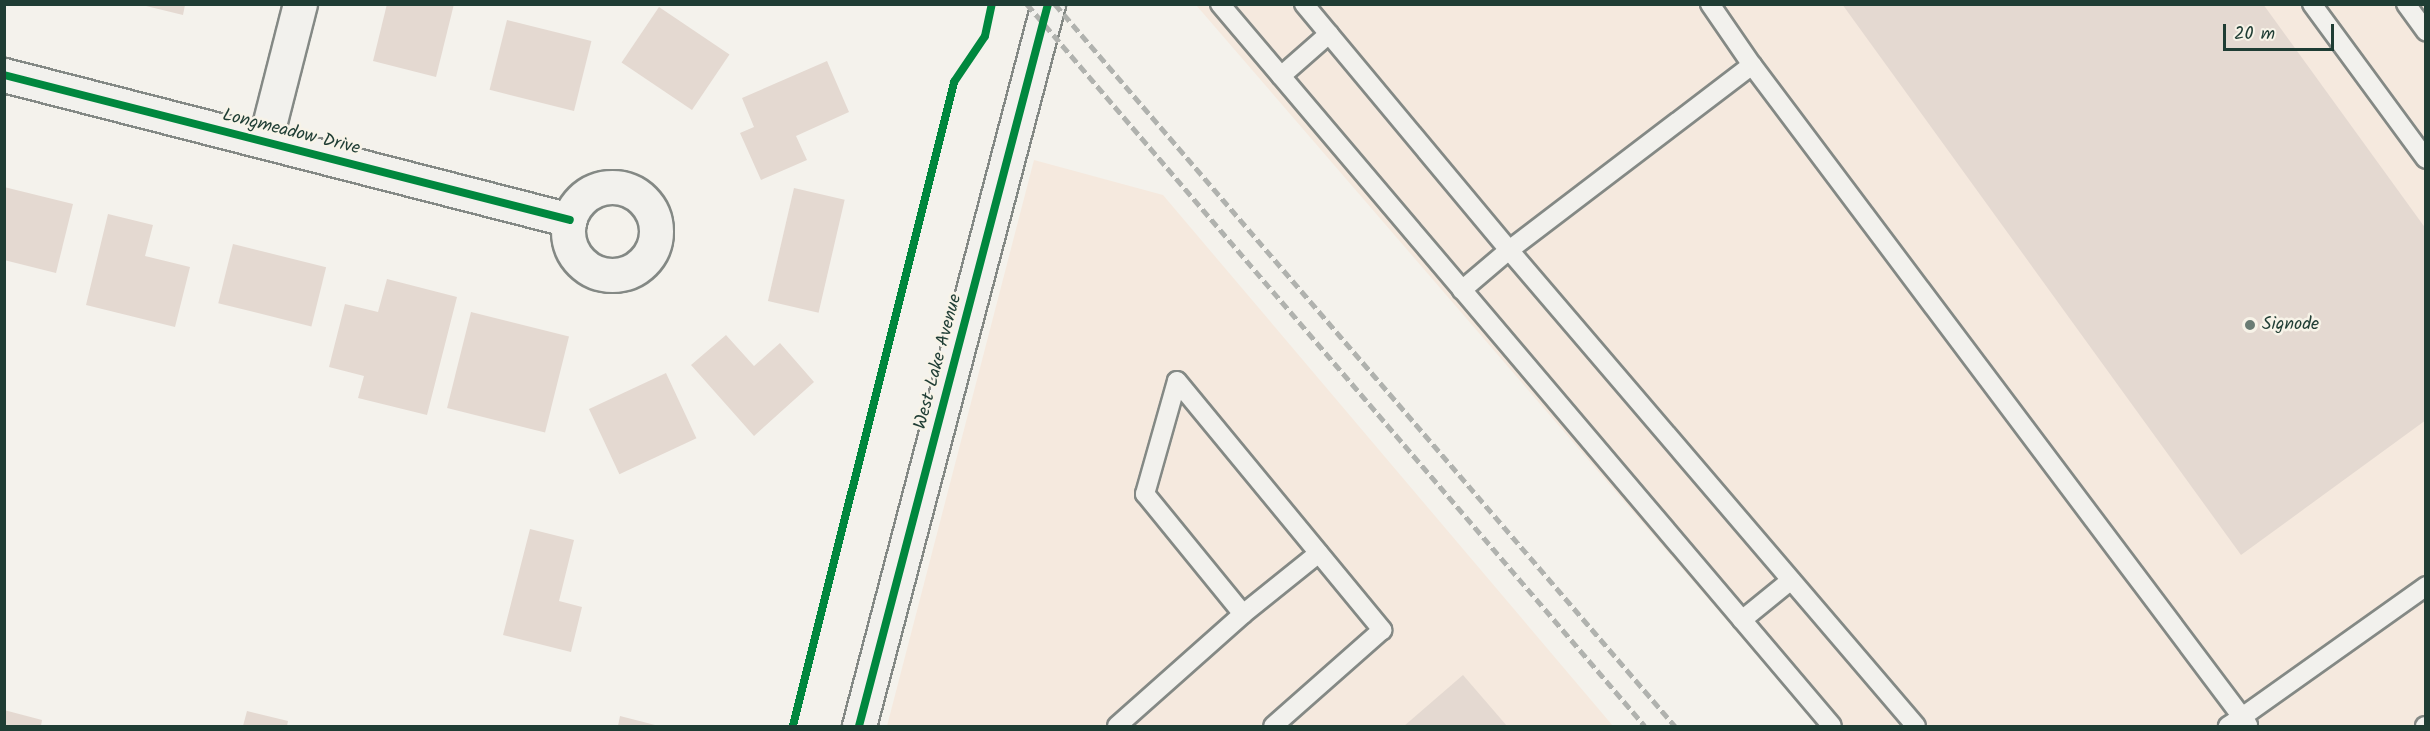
<!DOCTYPE html>
<style>
body{margin:0}
#map{position:relative;width:2430px;height:731px;overflow:hidden;background:#f4f2ec;font-family:Kalam,sans-serif}
div>[style]{position:absolute}
.built>*{inset:0;background:#f5e9de}
.building>*{inset:0;background:#e4d9d1;transform-origin:0 0}
.roads{filter:drop-shadow(2px 0 #848985) drop-shadow(-2px 0 #848985) drop-shadow(0 2px #848985) drop-shadow(0 -2px #848985)}
.service>*{height:18px;margin:-9px;padding:0 9px;transform-origin:9px;border-radius:9px;background:#f2f1ed}
.minor>*{height:33px;margin:-16.5px;padding:0 16.5px;transform-origin:16.5px;border-radius:16.5px;background:#f2f1ed}
.minor>.ring{margin:-16.5px;padding:0;box-sizing:content-box;background:none;border:33px solid #f2f1ed;border-radius:50%}
.tertiary>*{height:33px;margin:-16.5px;padding:0 16.5px;transform-origin:16.5px;border-radius:16.5px;background:#f2f1ed}
.rail>*{height:4.5px;margin-top:-2.25px;transform-origin:0;background:repeating-linear-gradient(90deg,#b0b2ae 0 9px,transparent 0 13.5px)}
.cycleway>*{height:8px;margin:-4px;padding:0 4px;transform-origin:4px;border-radius:4px;background:#00873e}
.dots>*{width:16px;height:16px;translate:-50% -50%;box-sizing:border-box;border:3px solid #f7f3e8;border-radius:50%}
span{translate:-50% -50%;white-space:nowrap;text-align:center;line-height:1.15;-webkit-text-stroke:5px #f7f3e8;paint-order:stroke}
.street-label{font-size:18px;color:#1f3d34}
.poi-label{font-size:18px;color:#1f3d34}
.left{translate:0 -50%;text-align:left}
.frame{position:absolute;inset:0;border:6px solid #1f3d34;pointer-events:none}
.scale{position:absolute;left:2223px;top:24px;width:111px;height:27px;box-sizing:border-box;border:3px solid #1f3d34;border-top:0;padding-left:8px;font-size:18px;line-height:21px;white-space:nowrap;color:#1f3d34;-webkit-text-stroke:4px #f7f3e8;paint-order:stroke}
</style>
<div id="map">
<div class="built">
<div style="clip-path:polygon(1196px 5px,2425px 5px,2425px 726px,1818px 726px)"></div>
<div style="clip-path:polygon(1034px 160px,1163px 195px,1613px 726px,887px 726px)"></div>
</div>
<div class="building">
<div style="clip-path:polygon(387px 4px,454px 4px,436px 77px,373px 61px)"></div>
<div style="clip-path:polygon(1842px 4px,2263px 4px,2426px 229px,2426px 420px,2241px 555px)"></div>
<div style="clip-path:polygon(142px 5px,185px 5px,183px 15px)"></div>
<div style="left:659px;top:7px;width:85px;height:67px;rotate:34deg"></div>
<div style="left:507px;top:20px;width:87px;height:72px;rotate:14deg"></div>
<div style="clip-path:polygon(827px 61px,849px 112px,796px 136px,807px 160px,761px 180px,740px 133px,754px 127px,742px 98px)"></div>
<div style="clip-path:polygon(4px 187px,73px 204px,56px 273px,4px 260px)"></div>
<div style="left:794px;top:188px;width:52px;height:116px;rotate:13deg"></div>
<div style="clip-path:polygon(108px 214px,153px 225px,145px 256px,190px 267px,175px 327px,86px 305px)"></div>
<div style="left:233px;top:244px;width:96px;height:61px;rotate:14deg"></div>
<div style="clip-path:polygon(387px 279px,457px 297px,427px 415px,358px 398px,364px 376px,329px 367px,345px 304px,378px 312px)"></div>
<div style="left:471px;top:312px;width:101px;height:99px;rotate:14deg"></div>
<div style="clip-path:polygon(726px 335px,754px 366px,780px 343px,814px 382px,754px 436px,691px 365px)"></div>
<div style="left:666px;top:373px;width:72px;height:85px;rotate:65deg"></div>
<div style="clip-path:polygon(530px 529px,574px 540px,559px 601px,582px 607px,571px 652px,503px 635px)"></div>
<div style="clip-path:polygon(1463px 675px,1507px 726px,1404px 726px)"></div>
<div style="clip-path:polygon(4px 710px,42px 720px,41px 726px,4px 726px)"></div>
<div style="clip-path:polygon(247px 711px,288px 721px,287px 726px,243px 726px)"></div>
<div style="clip-path:polygon(620px 716px,659px 726px,618px 726px)"></div>
</div>
<div class="roads">
<div class="service">
<div style="left:1220px;top:4px;width:946px;rotate:49.71deg"></div>
<div style="left:1304px;top:4px;width:320px;rotate:50.2deg"></div>
<div style="left:1509px;top:250px;width:62px;rotate:139.6deg"></div>
<div style="left:1710px;top:4px;width:74px;rotate:55.5deg"></div>
<div style="left:1752px;top:65px;width:305px;rotate:142.7deg"></div>
<div style="left:1509px;top:250px;width:626px;rotate:49.47deg"></div>
<div style="left:2312px;top:4px;width:192px;rotate:53.7deg"></div>
<div style="left:2406px;top:4px;width:34px;rotate:54deg"></div>
<div style="left:1752px;top:65px;width:816px;rotate:53.07deg"></div>
<div style="left:2242px;top:717px;width:17px;rotate:147deg"></div>
<div style="left:1281px;top:76px;width:64px;rotate:-41.2deg"></div>
<div style="left:1177px;top:381px;width:323px;rotate:50.5deg"></div>
<div style="left:1382px;top:630px;width:145px;rotate:138.6deg"></div>
<div style="left:1243px;top:614px;width:97px;rotate:-38.8deg"></div>
<div style="left:1742px;top:620px;width:63px;rotate:-39.2deg"></div>
<div style="left:2248px;top:725px;width:10px;rotate:-127deg"></div>
<div style="left:2242px;top:717px;width:226px;rotate:-35.4deg"></div>
<div style="left:1117px;top:726px;width:169px;rotate:-41.6deg"></div>
<div style="left:1243px;top:614px;width:155px;rotate:-129.2deg"></div>
<div style="left:1145px;top:494px;width:117px;rotate:-74.2deg"></div>
<div style="left:2425px;top:726px;width:1px"></div>
</div>
<div class="minor">
<div style="left:4px;top:75px;width:584px;rotate:14.37deg"></div>
<div style="left:265px;top:141px;width:141px;rotate:-75.7deg"></div>
<div class="ring" style="left:568px;top:187px;width:55px;height:55px"></div>
</div>
<div class="tertiary">
<div style="left:859px;top:726px;width:746px;rotate:-75.33deg"></div>
</div>
</div>
<div class="rail">
<div style="left:1027px;top:4px;width:950px;rotate:49.44deg"></div>
<div style="left:1055px;top:4px;width:952px;rotate:49.35deg"></div>
</div>
<div class="cycleway">
<div style="left:4px;top:75px;width:584px;rotate:14.37deg"></div>
<div style="left:793px;top:726px;width:664px;rotate:-75.96deg"></div>
<div style="left:954px;top:82px;width:55px;rotate:-56deg"></div>
<div style="left:985px;top:36px;width:33px;rotate:-78deg"></div>
<div style="left:859px;top:726px;width:746px;rotate:-75.33deg"></div>
</div>
<div class="dots">
<div style="left:2250px;top:325px;background:#6a7c74"></div>
</div>
<div class="street-label">
<span style="left:291px;top:133px;rotate:14deg">Longmeadow Drive</span>
<span style="left:939px;top:362px;rotate:-75deg">West Lake Avenue</span>
</div>
<div class="poi-label">
<span class="left" style="left:2262px;top:325px">Signode</span>
</div>
<div class="frame"></div>
<div class="scale">20 m</div>
</div>
